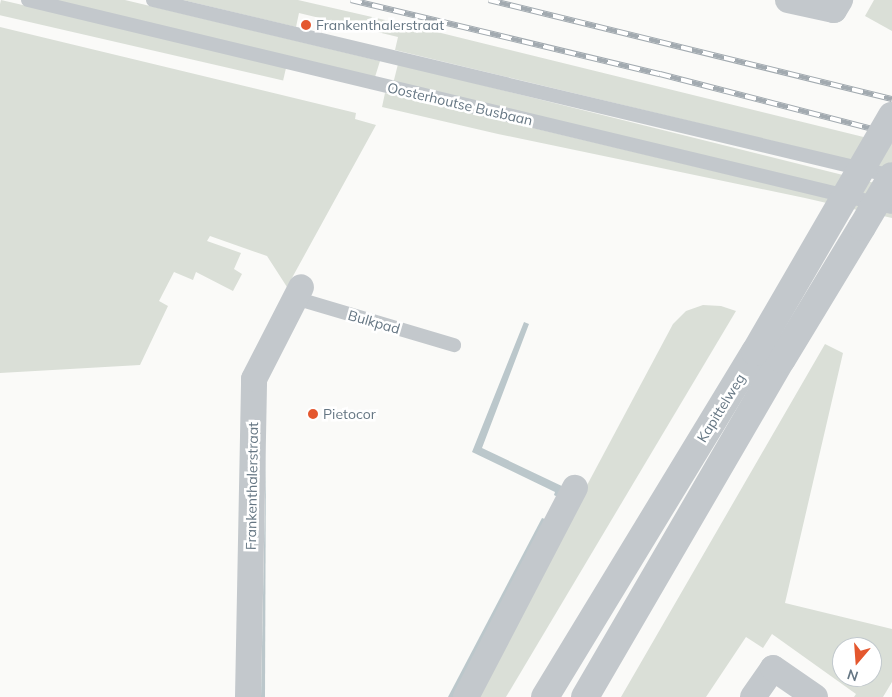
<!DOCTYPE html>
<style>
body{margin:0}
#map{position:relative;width:892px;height:697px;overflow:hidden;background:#fafaf8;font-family:Mulish,sans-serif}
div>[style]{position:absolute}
.green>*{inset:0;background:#dadfd7;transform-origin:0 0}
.water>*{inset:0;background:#bbc7cb}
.service>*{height:14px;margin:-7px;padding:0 7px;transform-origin:7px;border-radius:7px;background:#c3c8cc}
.minor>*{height:26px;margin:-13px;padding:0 13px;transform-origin:13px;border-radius:13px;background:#c3c8cc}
.tertiary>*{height:28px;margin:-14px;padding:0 14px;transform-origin:14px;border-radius:14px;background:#c3c8cc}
.rail>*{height:5.5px;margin-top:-2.75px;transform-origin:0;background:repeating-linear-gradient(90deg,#fff 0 11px,#a2aab0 0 22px);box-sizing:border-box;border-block:1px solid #a2aab0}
.tertiary-bridge>*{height:28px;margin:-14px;padding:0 14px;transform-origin:14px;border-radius:14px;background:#c3c8cc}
.dots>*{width:14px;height:14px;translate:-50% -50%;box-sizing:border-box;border:2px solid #fff;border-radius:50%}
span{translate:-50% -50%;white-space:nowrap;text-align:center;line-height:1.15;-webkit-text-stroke:5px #fff;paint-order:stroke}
.poi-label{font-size:14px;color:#657683}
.left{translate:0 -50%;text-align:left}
.street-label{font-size:14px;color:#657683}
.north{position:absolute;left:832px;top:637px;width:50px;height:50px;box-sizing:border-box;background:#fff;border:1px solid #c1c8cd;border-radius:50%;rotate:198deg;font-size:14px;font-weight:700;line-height:20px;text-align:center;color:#657683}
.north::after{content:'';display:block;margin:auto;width:18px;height:22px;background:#e4572e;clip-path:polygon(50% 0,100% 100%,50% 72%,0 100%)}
</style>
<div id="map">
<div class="green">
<div style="left:1px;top:0;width:293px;height:15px;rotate:13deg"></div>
<div style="clip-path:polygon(52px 0,125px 0,380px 61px,375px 77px)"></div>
<div style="clip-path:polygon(183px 0,298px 0,433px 31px,892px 144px,892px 170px,395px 50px,398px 37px,299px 13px,296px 27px)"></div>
<div style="clip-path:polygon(874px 0,892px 0,892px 31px,865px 16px)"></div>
<div style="clip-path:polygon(0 27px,356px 113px,355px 119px,376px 125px,287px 287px,267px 256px,210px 236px,207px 241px,241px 253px,234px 269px,242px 274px,233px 291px,196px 272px,193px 280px,174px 272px,159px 301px,168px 306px,140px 365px,0 373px)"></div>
<div style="left:398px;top:64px;width:508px;height:19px;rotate:14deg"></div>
<div style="clip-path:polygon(385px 93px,892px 213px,892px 218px,805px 198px,498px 134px,382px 107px)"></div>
<div style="clip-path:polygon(703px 305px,721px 306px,736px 311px,506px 697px,474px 697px,673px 324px,686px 311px)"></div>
<div style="clip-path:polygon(evenodd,825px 344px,843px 353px,785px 603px,892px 629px,892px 682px,883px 697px,854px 697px,856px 694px,772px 634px,763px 648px,746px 637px,706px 697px,621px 697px,825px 344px,842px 647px,872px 647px,872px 677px,842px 677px,842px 647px)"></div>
</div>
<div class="water">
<div style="clip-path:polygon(524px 322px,529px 324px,482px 448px,566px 488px,561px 499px,554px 495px,555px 492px,472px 452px)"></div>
<div style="clip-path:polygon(266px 445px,265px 697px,261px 697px)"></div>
<div style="clip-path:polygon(542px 518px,550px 521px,456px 697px,448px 697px)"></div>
</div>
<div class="service">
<div style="left:28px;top:0;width:888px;rotate:13.47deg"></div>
<div style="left:153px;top:0;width:760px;rotate:13.4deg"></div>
<div style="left:295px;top:298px;width:166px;rotate:16.5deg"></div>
</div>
<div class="minor">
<div style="left:788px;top:0;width:47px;rotate:12.3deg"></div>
<div style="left:834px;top:10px;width:12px;rotate:-59deg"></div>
<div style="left:248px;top:697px;width:318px;rotate:-88.9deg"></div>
<div style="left:254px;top:379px;width:103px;rotate:-62.9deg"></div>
<div style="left:466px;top:697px;width:236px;rotate:-62.5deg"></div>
<div style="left:753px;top:697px;width:35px;rotate:-55deg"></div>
<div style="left:773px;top:668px;width:51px;rotate:34.6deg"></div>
</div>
<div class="tertiary">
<div style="left:545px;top:697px;width:404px;rotate:-58.7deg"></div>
<div style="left:585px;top:697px;width:391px;rotate:-59.8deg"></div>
<div style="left:782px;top:359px;width:154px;rotate:-58.8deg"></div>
</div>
<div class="rail">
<div style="left:351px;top:0;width:318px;rotate:13.5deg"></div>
<div style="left:660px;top:74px;width:240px;rotate:14.5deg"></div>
<div style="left:489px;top:0;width:415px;rotate:13.8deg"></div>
</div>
<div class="tertiary-bridge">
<div style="left:862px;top:227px;width:59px;rotate:-59.5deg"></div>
<div style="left:755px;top:352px;width:273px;rotate:-59.9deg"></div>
</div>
<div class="dots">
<div style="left:306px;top:25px;background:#e4572e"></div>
<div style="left:313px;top:414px;background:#e4572e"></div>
</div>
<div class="poi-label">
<span class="left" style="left:316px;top:25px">Frankenthalerstraat</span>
<span class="left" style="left:323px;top:414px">Pietocor</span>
</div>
<div class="street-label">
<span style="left:460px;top:104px;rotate:13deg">Oosterhoutse Busbaan</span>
<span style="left:374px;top:322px;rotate:16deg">Bulkpad</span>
<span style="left:721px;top:408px;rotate:-58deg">Kapittelweg</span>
<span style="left:252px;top:486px;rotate:-89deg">Frankenthalerstraat</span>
</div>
<div class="north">N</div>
</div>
